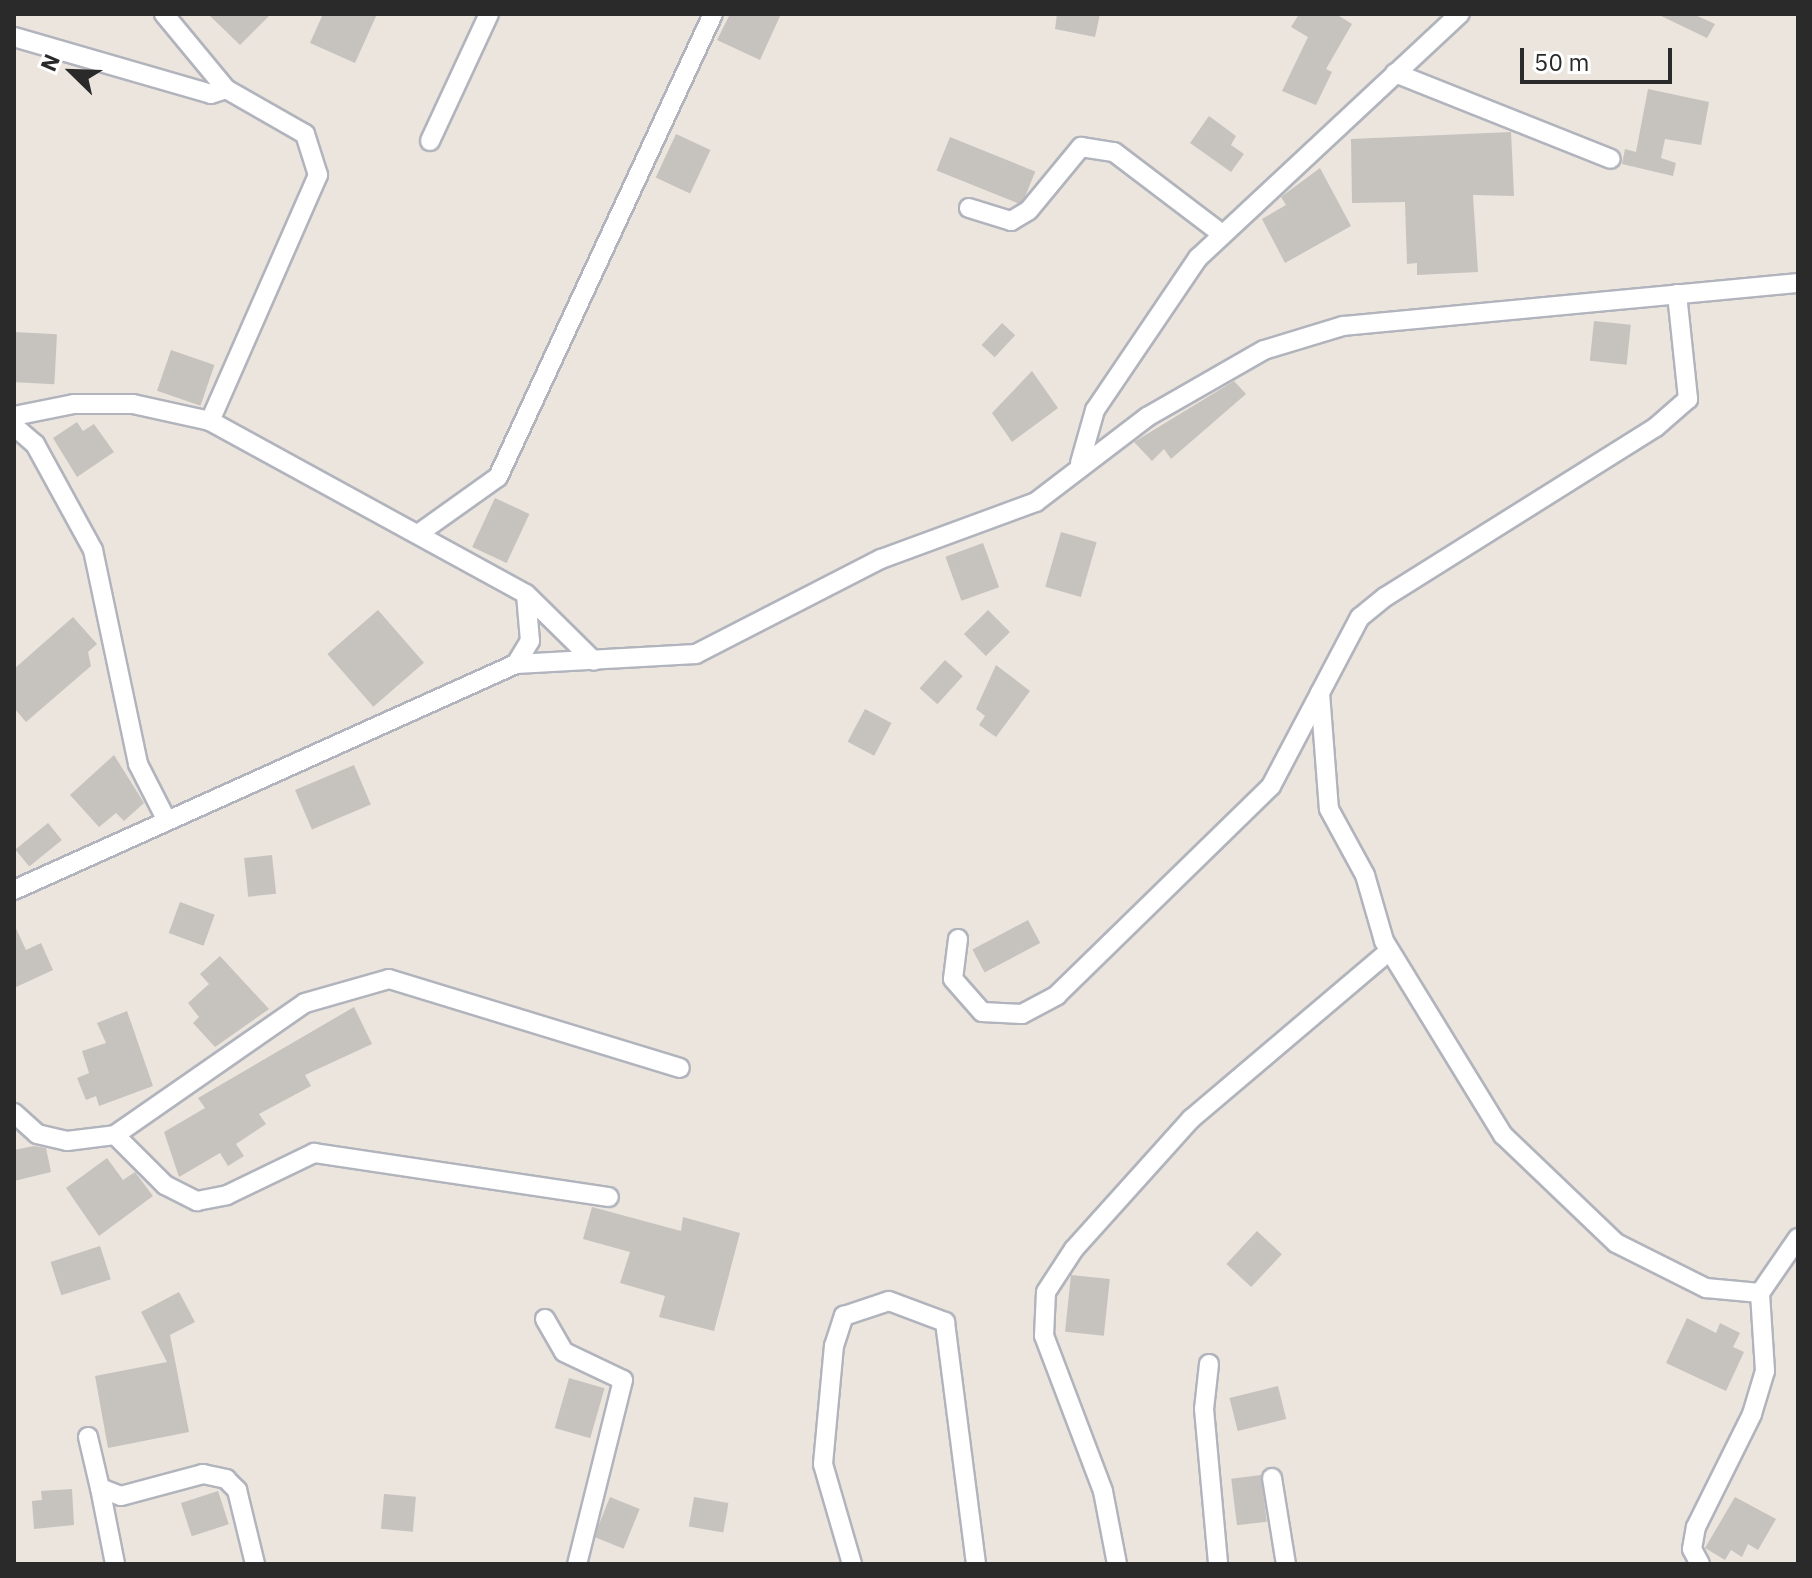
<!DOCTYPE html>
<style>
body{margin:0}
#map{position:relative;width:1812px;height:1578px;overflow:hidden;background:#ebe5de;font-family:"IBM Plex Sans",sans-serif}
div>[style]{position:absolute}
.building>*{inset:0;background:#c6c2bd;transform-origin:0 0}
.roads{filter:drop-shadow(2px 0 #b1b4bc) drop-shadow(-2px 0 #b1b4bc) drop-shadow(0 2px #b1b4bc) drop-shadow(0 -2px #b1b4bc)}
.minor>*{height:18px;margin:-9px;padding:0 9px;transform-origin:9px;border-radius:9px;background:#fff}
span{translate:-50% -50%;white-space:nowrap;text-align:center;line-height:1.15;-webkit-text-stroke:6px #fff;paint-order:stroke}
.frame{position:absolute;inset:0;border:16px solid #2a2a2a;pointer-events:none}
.north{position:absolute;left:32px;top:32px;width:80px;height:80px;-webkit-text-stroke:6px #fff;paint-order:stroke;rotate:293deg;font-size:22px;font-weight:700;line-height:32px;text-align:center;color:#2a2a2a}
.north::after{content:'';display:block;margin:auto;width:28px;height:36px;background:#2a2a2a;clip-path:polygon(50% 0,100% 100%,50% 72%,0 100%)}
.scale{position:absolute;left:1520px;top:48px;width:152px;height:36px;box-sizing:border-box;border:4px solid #2a2a2a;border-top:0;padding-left:10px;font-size:24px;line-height:28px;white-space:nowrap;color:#2a2a2a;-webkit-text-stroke:6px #fff;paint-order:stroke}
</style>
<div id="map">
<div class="building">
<div style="clip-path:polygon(208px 14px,271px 14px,240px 45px)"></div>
<div style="clip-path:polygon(323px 14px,377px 14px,355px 63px,310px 43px)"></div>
<div style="clip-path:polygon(730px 14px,781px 14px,760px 60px,717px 40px)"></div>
<div style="clip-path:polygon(1057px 14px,1100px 14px,1095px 37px,1055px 29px)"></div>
<div style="clip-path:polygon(1299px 14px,1336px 14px,1352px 24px,1326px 69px,1332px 72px,1316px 105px,1282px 91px,1308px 37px,1291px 27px)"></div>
<div style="clip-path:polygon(1657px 14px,1693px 14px,1715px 24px,1707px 38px)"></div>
<div style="clip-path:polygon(1648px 89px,1709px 102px,1701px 145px,1665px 139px,1661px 158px,1676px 163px,1673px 176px,1622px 164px,1625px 149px,1636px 152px)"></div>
<div style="clip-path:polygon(1209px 116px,1236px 136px,1231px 145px,1244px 154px,1231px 172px,1190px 143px)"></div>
<div style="clip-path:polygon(1511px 132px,1514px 196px,1473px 195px,1478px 272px,1417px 275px,1417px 263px,1407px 264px,1405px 202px,1352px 203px,1351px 139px)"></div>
<div style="left:676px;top:134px;width:38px;height:48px;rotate:25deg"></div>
<div style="left:950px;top:137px;width:92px;height:36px;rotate:22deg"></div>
<div style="clip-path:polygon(1320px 168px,1351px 226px,1285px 263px,1262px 219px,1286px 205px,1281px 197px)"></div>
<div style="left:1594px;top:321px;width:37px;height:40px;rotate:6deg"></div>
<div style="left:1002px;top:323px;width:18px;height:30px;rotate:43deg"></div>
<div style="left:14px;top:332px;width:43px;height:50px;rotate:3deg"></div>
<div style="left:171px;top:350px;width:46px;height:43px;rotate:19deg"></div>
<div style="clip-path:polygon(1032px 371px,1058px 408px,1012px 442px,992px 413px)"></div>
<div style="clip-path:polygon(1234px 381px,1246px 394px,1171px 459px,1164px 449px,1152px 461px,1134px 442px)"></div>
<div style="clip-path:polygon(77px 422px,83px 431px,94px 424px,114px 452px,77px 477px,53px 438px)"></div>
<div style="left:495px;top:498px;width:38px;height:54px;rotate:25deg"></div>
<div style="left:1061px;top:532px;width:37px;height:57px;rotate:16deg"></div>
<div style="left:983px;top:543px;width:47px;height:40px;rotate:70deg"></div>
<div style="left:378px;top:610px;width:70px;height:67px;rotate:49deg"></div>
<div style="left:988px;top:610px;width:31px;height:34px;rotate:45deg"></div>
<div style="clip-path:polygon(73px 617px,97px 644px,88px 652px,91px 666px,26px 722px,14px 708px,14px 669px)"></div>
<div style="left:945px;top:660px;width:24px;height:38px;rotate:42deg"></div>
<div style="clip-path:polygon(996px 665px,1030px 691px,996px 737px,979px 725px,985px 716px,976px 709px)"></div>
<div style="left:865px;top:709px;width:30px;height:37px;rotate:28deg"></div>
<div style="clip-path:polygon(114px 755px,144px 803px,124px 821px,116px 813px,99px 827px,70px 795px)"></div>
<div style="left:354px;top:765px;width:43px;height:64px;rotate:67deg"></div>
<div style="left:48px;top:823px;width:22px;height:42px;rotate:51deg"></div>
<div style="left:272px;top:855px;width:39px;height:28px;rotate:84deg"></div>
<div style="left:180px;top:902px;width:37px;height:33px;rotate:20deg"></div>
<div style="left:1028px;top:920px;width:26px;height:63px;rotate:62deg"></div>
<div style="clip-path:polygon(14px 924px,26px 950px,41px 943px,53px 970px,14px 988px)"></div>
<div style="clip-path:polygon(220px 956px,269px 1009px,215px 1047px,193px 1023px,199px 1017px,188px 1003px,209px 984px,200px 974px)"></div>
<div style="clip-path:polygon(354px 1007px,372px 1044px,305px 1075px,311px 1086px,259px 1114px,266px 1124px,236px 1144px,244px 1156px,228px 1166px,220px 1153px,179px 1177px,164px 1132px,205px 1108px,198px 1098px)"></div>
<div style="clip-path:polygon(127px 1011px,153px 1086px,99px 1106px,96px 1096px,86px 1100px,77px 1078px,89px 1073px,82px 1051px,106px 1043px,97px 1023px)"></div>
<div style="clip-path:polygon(34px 1146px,46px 1148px,51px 1172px,14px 1181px,14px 1150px)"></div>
<div style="clip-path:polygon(107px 1158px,123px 1180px,135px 1172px,153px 1196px,99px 1236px,66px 1188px)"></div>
<div style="clip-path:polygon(592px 1207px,681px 1231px,683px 1217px,740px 1233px,714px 1331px,659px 1317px,665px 1296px,620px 1283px,630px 1252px,583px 1239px)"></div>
<div style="left:1257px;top:1231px;width:34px;height:45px;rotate:43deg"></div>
<div style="left:100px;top:1246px;width:35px;height:52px;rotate:72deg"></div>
<div style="left:1071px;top:1275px;width:39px;height:57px;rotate:6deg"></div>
<div style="clip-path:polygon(179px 1292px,195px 1322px,170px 1335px,189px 1432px,108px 1448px,95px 1376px,167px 1362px,141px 1312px)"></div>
<div style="clip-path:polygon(1687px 1318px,1716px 1333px,1720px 1323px,1740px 1333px,1733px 1347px,1744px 1352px,1726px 1391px,1666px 1363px)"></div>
<div style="left:569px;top:1378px;width:37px;height:52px;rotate:16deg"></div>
<div style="left:1278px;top:1386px;width:34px;height:50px;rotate:76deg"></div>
<div style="left:1261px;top:1475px;width:47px;height:30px;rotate:83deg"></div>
<div style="clip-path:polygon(72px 1489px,74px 1525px,34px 1529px,32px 1501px,42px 1500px,41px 1491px)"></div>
<div style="left:218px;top:1491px;width:35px;height:39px;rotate:72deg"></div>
<div style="left:384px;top:1494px;width:32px;height:35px;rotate:5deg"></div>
<div style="left:610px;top:1497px;width:32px;height:43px;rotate:22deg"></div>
<div style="left:694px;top:1497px;width:35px;height:30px;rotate:10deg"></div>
<div style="clip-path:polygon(1735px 1497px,1776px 1519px,1758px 1550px,1748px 1544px,1742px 1557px,1731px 1550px,1725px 1560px,1705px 1548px)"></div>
</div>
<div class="roads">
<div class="minor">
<div style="left:164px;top:14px;width:97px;rotate:50.4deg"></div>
<div style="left:226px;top:89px;width:91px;rotate:29.7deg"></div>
<div style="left:305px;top:134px;width:43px;rotate:72.4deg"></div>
<div style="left:318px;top:175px;width:269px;rotate:113.7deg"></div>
<div style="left:14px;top:37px;width:205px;rotate:16.1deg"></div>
<div style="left:211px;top:94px;width:16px;rotate:-18deg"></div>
<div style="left:1395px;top:73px;width:232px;rotate:21.7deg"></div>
<div style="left:430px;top:141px;width:140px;rotate:-65.1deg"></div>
<div style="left:969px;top:208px;width:44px;rotate:17.2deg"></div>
<div style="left:1011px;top:221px;width:21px;rotate:-31deg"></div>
<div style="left:1029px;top:210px;width:82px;rotate:-50.5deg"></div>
<div style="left:1081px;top:147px;width:33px;rotate:9deg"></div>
<div style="left:1114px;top:152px;width:136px;rotate:37.2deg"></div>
<div style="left:1677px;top:294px;width:106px;rotate:84deg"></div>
<div style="left:1688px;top:399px;width:43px;rotate:138.8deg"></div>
<div style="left:1656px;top:427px;width:320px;rotate:147.9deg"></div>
<div style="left:1385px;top:597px;width:32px;rotate:141deg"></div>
<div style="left:1360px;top:617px;width:86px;rotate:117.8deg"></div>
<div style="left:1320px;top:693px;width:116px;rotate:85.6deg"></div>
<div style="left:1329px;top:809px;width:75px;rotate:61.4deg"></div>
<div style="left:1365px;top:875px;width:69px;rotate:73.9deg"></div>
<div style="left:1384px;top:941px;width:228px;rotate:58.5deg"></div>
<div style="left:1503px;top:1135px;width:156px;rotate:43.7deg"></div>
<div style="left:1616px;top:1243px;width:101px;rotate:26.6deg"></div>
<div style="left:1706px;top:1288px;width:54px;rotate:5.3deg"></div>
<div style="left:14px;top:416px;width:61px;rotate:-11.3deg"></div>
<div style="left:74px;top:404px;width:59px"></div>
<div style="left:133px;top:404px;width:79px;rotate:12.4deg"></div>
<div style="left:210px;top:421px;width:360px;rotate:28.7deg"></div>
<div style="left:526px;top:594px;width:95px;rotate:44.6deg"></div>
<div style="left:14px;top:426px;width:28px;rotate:41deg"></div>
<div style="left:35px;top:444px;width:121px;rotate:61.3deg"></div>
<div style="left:93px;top:550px;width:219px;rotate:78.1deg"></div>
<div style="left:138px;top:764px;width:62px;rotate:63deg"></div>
<div style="left:1080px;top:463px;width:55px;rotate:-74.2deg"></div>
<div style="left:1095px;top:410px;width:184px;rotate:-55.9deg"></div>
<div style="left:1198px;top:258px;width:358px;rotate:-43deg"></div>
<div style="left:418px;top:534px;width:98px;rotate:-35.5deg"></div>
<div style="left:498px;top:477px;width:510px;rotate:-65.09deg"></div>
<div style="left:516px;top:664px;width:27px;rotate:-59deg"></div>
<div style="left:530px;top:641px;width:47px;rotate:-94.9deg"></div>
<div style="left:14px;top:890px;width:551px;rotate:-24.24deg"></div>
<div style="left:516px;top:664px;width:180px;rotate:-3.2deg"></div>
<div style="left:696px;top:654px;width:208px;rotate:-27.2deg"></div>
<div style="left:881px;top:559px;width:165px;rotate:-20.2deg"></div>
<div style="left:1036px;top:502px;width:140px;rotate:-37.4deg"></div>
<div style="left:1147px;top:417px;width:135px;rotate:-29.8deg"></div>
<div style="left:1264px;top:350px;width:83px;rotate:-16.9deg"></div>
<div style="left:1343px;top:326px;width:457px;rotate:-5.4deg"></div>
<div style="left:958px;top:939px;width:40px;rotate:97.1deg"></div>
<div style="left:953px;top:979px;width:44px;rotate:48.7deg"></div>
<div style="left:982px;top:1012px;width:40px;rotate:2.9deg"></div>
<div style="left:1022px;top:1014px;width:40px;rotate:-28deg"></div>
<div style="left:1057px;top:995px;width:299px;rotate:-44.3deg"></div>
<div style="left:1271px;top:786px;width:105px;rotate:-62.2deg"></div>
<div style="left:14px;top:1113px;width:31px;rotate:42deg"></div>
<div style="left:37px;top:1134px;width:31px;rotate:13deg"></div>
<div style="left:67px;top:1141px;width:48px;rotate:-7.1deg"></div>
<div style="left:115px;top:1135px;width:231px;rotate:-34.8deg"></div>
<div style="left:305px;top:1003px;width:87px;rotate:-15.9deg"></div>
<div style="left:389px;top:979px;width:304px;rotate:17deg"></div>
<div style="left:115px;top:1135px;width:71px;rotate:45deg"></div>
<div style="left:165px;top:1185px;width:36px;rotate:27deg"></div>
<div style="left:197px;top:1201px;width:31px;rotate:-11deg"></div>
<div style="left:227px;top:1195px;width:97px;rotate:-25.8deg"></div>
<div style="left:314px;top:1153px;width:298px;rotate:8.5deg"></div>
<div style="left:545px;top:1319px;width:38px;rotate:60deg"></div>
<div style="left:564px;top:1352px;width:65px;rotate:25.4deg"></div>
<div style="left:623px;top:1380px;width:190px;rotate:104deg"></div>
<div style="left:1209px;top:1364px;width:45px;rotate:96.3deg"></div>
<div style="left:1204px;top:1409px;width:156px;rotate:84.8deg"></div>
<div style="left:88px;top:1437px;width:52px;rotate:76.8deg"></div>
<div style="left:100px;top:1488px;width:22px;rotate:21deg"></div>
<div style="left:121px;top:1496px;width:85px;rotate:-15deg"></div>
<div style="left:203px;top:1474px;width:24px;rotate:12deg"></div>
<div style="left:226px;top:1479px;width:16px;rotate:45deg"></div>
<div style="left:237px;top:1490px;width:76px;rotate:76.3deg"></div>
<div style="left:1272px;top:1478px;width:87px;rotate:80.8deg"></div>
<div style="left:100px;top:1488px;width:77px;rotate:78.8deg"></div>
<div style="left:852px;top:1564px;width:104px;rotate:-106.2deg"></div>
<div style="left:823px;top:1464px;width:119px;rotate:-84.7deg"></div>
<div style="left:834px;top:1346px;width:32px;rotate:-72deg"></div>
<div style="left:844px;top:1316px;width:47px;rotate:-18.4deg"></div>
<div style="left:889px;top:1301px;width:60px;rotate:20.6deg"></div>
<div style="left:945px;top:1322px;width:244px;rotate:82.7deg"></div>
<div style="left:1117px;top:1564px;width:74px;rotate:-100.9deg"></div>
<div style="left:1103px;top:1491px;width:166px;rotate:-110.8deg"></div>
<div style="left:1044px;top:1336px;width:44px;rotate:-87.4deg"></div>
<div style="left:1046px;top:1292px;width:51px;rotate:-56.9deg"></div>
<div style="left:1074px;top:1249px;width:175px;rotate:-48deg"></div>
<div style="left:1191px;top:1119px;width:260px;rotate:-40.3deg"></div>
<div style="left:1700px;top:1564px;width:17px;rotate:-118deg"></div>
<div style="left:1692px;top:1549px;width:22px;rotate:-80deg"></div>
<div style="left:1696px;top:1527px;width:126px;rotate:-63.6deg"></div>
<div style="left:1752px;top:1414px;width:45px;rotate:-73.2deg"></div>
<div style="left:1765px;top:1371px;width:78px;rotate:-93.7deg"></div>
<div style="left:1760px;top:1293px;width:67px;rotate:-55.4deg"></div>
</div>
</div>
<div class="frame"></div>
<div class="north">N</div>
<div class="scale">50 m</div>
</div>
